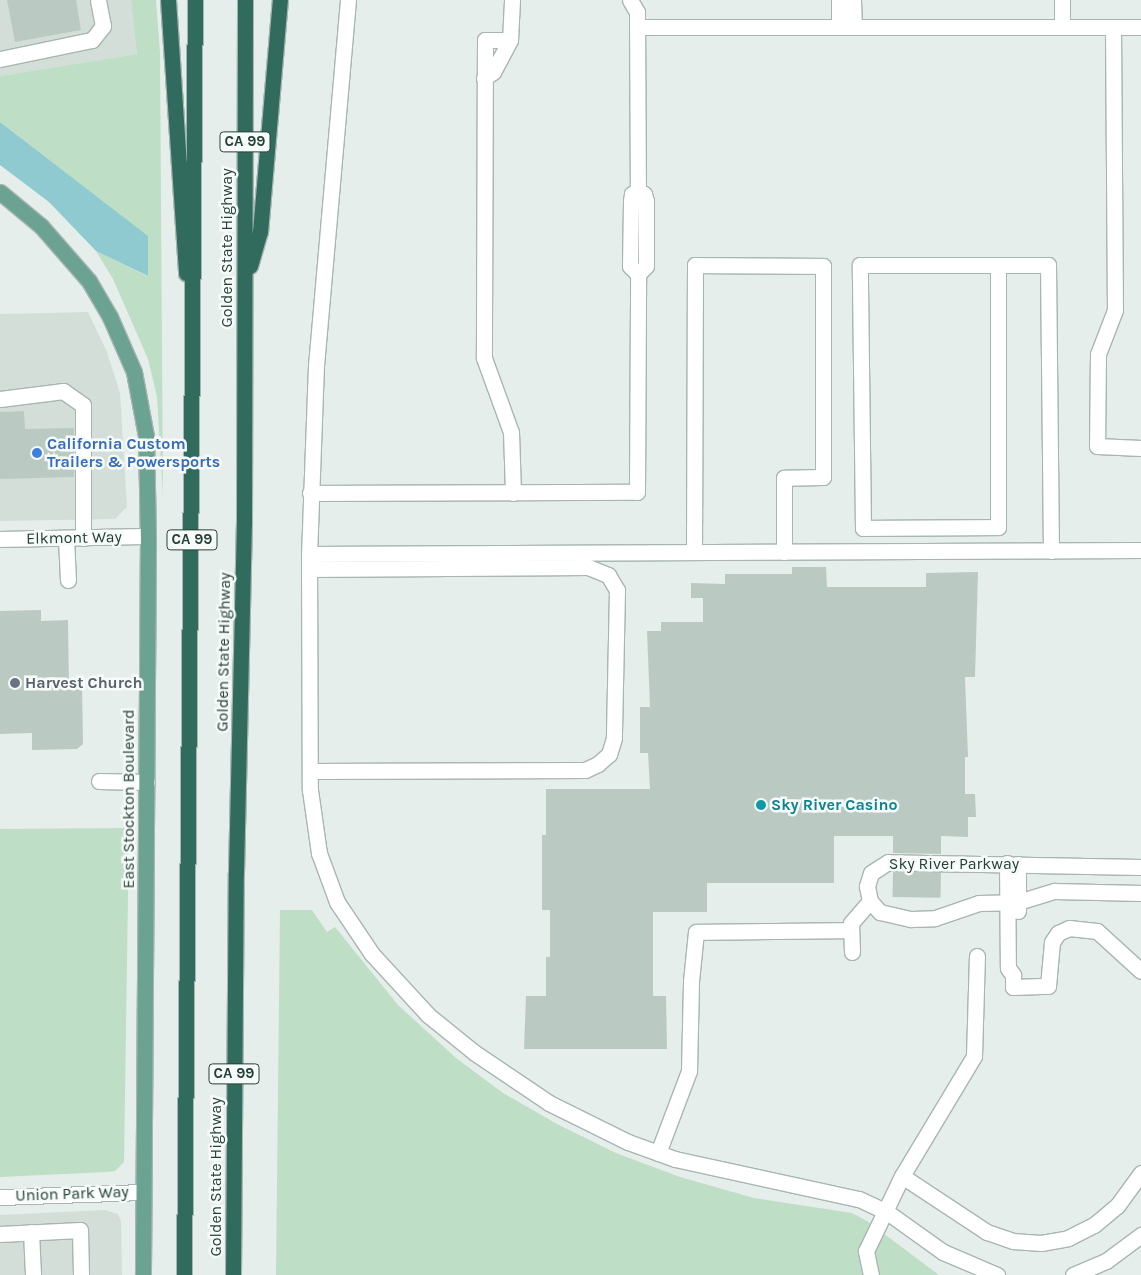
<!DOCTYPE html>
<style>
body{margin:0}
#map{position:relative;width:1141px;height:1275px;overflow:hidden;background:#e5eeea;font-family:Karla,sans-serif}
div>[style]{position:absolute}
.built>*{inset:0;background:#d3ded9}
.green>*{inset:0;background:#bfdec6}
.water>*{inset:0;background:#90cad1}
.building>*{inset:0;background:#bbc9c3;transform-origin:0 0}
.roads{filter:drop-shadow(1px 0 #a8b6b1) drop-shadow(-1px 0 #a8b6b1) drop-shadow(0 1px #a8b6b1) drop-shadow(0 -1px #a8b6b1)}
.minor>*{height:15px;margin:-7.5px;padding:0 7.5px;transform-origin:7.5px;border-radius:7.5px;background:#fff}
.major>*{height:15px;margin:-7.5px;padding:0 7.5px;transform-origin:7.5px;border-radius:7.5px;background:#6ba292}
.highway>*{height:15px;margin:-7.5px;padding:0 7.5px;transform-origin:7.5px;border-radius:7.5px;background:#316b5d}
.dots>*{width:14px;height:14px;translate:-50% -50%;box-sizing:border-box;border:2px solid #f6faf8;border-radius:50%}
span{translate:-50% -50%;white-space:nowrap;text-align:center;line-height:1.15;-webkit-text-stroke:5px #f6faf8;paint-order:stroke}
.shield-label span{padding:1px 4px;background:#f6faf8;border:1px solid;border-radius:4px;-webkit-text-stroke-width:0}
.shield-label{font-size:15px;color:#254037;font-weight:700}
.street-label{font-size:16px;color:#254037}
.shop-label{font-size:16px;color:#366cbe;font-weight:700}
.left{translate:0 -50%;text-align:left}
.worship-label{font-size:16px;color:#5b616d;font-weight:700}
.culture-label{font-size:16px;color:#0d838f;font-weight:700}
</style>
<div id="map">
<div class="built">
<div style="clip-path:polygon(0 0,131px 0,137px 54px,0 76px)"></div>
<div style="clip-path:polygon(88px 312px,107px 352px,120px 393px,127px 507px,115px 519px,0 521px,0 314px)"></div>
<div style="clip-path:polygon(105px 1210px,118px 1214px,121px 1222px,122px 1275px,0 1275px,0 1215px)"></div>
</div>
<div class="green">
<div style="clip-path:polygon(131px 0,156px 0,160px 52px,163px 497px,157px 397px,148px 359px,113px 279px,96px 251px,147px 276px,147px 236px,0 122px,0 76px,137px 54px)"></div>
<div style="clip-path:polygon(129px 828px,124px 1162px,115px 1171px,107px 1172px,0 1177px,0 829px)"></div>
<div style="clip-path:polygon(280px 910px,312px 910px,327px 932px,335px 927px,398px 1005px,456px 1058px,503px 1093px,557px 1124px,616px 1153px,680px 1177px,754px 1198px,852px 1213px,867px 1221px,939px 1275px,276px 1275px)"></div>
</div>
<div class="water">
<div style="clip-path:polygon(0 122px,148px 236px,148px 276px,96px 251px,49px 202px,0 165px)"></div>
</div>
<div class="building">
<div style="clip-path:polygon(7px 0,76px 0,81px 30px,15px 42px)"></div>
<div style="clip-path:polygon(24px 411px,25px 429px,74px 428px,74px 477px,0 479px,0 412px)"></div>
<div style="clip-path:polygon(792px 567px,826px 567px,827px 587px,926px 587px,926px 573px,978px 572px,975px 677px,965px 677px,968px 757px,965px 757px,965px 794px,975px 794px,976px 817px,968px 817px,968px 837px,941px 836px,941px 854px,893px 853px,893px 836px,834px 836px,834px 883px,707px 883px,707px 912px,653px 912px,653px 996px,666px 996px,667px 1049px,524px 1049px,526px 996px,546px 996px,546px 957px,550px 957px,550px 910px,542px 910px,542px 835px,546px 835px,546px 789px,650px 789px,648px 753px,640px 753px,640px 707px,650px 707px,647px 631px,661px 631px,661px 622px,703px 622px,703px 598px,691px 598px,691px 583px,725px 584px,725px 574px,792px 574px)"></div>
<div style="clip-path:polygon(41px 610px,41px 621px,68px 620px,69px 687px,82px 687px,83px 744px,77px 749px,32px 750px,32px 733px,0 734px,0 611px)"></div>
<div style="left:893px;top:871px;width:48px;height:26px;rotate:1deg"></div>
</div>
<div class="roads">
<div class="minor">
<div style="left:348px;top:0;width:366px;rotate:95deg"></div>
<div style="left:316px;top:365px;width:189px;rotate:92.1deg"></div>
<div style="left:309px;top:554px;width:236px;rotate:89.8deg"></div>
<div style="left:310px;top:790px;width:64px;rotate:81.9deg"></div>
<div style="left:319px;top:853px;width:52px;rotate:69.8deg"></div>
<div style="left:337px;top:902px;width:63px;rotate:56.1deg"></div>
<div style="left:372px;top:954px;width:83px;rotate:47.4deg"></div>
<div style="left:428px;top:1015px;width:60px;rotate:39deg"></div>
<div style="left:475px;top:1053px;width:89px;rotate:34deg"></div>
<div style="left:549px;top:1103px;width:88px;rotate:26.3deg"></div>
<div style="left:628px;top:1142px;width:50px;rotate:19.9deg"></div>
<div style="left:675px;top:1159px;width:188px;rotate:12.3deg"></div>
<div style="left:859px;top:1199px;width:31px;rotate:25deg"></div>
<div style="left:887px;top:1212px;width:69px;rotate:35.5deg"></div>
<div style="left:943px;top:1252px;width:59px;rotate:23.1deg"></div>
<div style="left:630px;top:0;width:14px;rotate:60deg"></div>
<div style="left:637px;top:12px;width:179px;rotate:89.7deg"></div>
<div style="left:839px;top:0;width:27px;rotate:90deg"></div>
<div style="left:853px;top:0;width:27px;rotate:88deg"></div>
<div style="left:638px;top:27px;width:503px"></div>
<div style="left:1062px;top:27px;width:27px;rotate:-90deg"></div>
<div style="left:1113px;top:27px;width:283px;rotate:89.6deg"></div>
<div style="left:1115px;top:310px;width:47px;rotate:111.1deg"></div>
<div style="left:1098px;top:354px;width:92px;rotate:90.6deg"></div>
<div style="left:1097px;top:446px;width:44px;rotate:2.6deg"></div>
<div style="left:510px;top:40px;width:25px;rotate:180deg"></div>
<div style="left:485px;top:40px;width:318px;rotate:90.2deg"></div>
<div style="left:484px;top:358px;width:79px;rotate:70deg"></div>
<div style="left:511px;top:432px;width:61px;rotate:88.1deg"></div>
<div style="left:0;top:59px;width:94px;rotate:-11.7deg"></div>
<div style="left:92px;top:40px;width:18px;rotate:-52deg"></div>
<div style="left:103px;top:26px;width:26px;rotate:-101deg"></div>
<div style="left:484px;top:78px;width:11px;rotate:-34deg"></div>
<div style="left:493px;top:72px;width:36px;rotate:-62deg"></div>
<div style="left:510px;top:40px;width:40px;rotate:-87.1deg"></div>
<div style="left:998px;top:265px;width:262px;rotate:90deg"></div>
<div style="left:998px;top:527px;width:135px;rotate:179.6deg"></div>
<div style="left:863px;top:528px;width:263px;rotate:-90.7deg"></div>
<div style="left:860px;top:265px;width:188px"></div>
<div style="left:1048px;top:265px;width:286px;rotate:89.4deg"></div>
<div style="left:638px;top:274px;width:11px;rotate:-45deg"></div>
<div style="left:646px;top:266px;width:65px;rotate:-90deg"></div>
<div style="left:646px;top:201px;width:7px;rotate:-106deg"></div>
<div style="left:644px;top:194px;width:7px;rotate:-153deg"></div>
<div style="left:638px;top:274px;width:11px;rotate:-135deg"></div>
<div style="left:630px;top:266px;width:65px;rotate:-89.1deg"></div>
<div style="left:631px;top:201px;width:7px;rotate:-82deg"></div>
<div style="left:632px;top:194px;width:7px;rotate:-27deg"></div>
<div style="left:0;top:399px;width:64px;rotate:-7.2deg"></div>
<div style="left:63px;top:391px;width:24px;rotate:35deg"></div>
<div style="left:83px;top:405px;width:133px;rotate:90deg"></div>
<div style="left:310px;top:493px;width:327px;rotate:-0.2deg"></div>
<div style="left:637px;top:492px;width:218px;rotate:-89.7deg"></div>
<div style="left:66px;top:538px;width:42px;rotate:87.3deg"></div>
<div style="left:0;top:539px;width:148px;rotate:-1.2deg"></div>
<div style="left:694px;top:552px;width:287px;rotate:-89.8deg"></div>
<div style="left:695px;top:265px;width:128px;rotate:0.4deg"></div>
<div style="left:823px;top:266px;width:211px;rotate:90deg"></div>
<div style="left:823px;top:477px;width:39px;rotate:179deg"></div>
<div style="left:784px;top:478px;width:74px;rotate:90deg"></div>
<div style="left:309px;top:554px;width:832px;rotate:-0.28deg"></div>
<div style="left:309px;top:569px;width:279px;rotate:-0.4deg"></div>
<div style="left:588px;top:567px;width:22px;rotate:22deg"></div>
<div style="left:608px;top:575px;width:17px;rotate:59deg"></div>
<div style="left:617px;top:590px;width:148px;rotate:91.2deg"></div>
<div style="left:614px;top:738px;width:17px;rotate:107deg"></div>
<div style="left:609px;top:754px;width:15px;rotate:138deg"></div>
<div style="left:598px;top:764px;width:14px;rotate:155deg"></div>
<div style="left:585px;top:770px;width:275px;rotate:179.8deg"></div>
<div style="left:99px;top:781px;width:48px;rotate:1.2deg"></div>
<div style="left:1007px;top:863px;width:105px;rotate:89.5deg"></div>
<div style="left:1008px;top:968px;width:9px;rotate:54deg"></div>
<div style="left:1013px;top:975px;width:12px;rotate:90deg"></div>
<div style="left:1013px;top:987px;width:35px;rotate:-2deg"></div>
<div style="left:1048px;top:986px;width:44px;rotate:-84.8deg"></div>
<div style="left:1052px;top:942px;width:11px;rotate:-56deg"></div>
<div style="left:1058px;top:933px;width:12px;rotate:-24deg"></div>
<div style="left:1069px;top:928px;width:28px;rotate:6deg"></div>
<div style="left:1097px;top:931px;width:59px;rotate:42.3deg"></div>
<div style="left:1141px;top:867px;width:253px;rotate:-178.9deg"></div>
<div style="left:888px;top:862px;width:20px;rotate:147deg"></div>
<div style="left:871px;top:873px;width:14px;rotate:107deg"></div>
<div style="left:867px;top:886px;width:15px;rotate:79deg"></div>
<div style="left:870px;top:901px;width:15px;rotate:48deg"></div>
<div style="left:880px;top:912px;width:32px;rotate:13deg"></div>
<div style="left:911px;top:919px;width:24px;rotate:-2deg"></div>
<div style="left:935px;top:918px;width:46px;rotate:-18.8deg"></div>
<div style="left:979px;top:903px;width:39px;rotate:-1deg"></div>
<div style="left:1018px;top:902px;width:38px;rotate:-17deg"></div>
<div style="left:1054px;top:891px;width:87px;rotate:1.3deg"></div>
<div style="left:1018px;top:911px;width:47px;rotate:-90deg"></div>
<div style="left:852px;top:952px;width:29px;rotate:-92deg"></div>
<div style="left:851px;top:923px;width:29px;rotate:-49deg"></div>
<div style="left:658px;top:1153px;width:88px;rotate:-69.3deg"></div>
<div style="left:689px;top:1071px;width:90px;rotate:-88.7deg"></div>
<div style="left:691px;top:981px;width:49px;rotate:-84.2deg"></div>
<div style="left:696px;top:932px;width:154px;rotate:-0.7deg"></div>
<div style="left:902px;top:1176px;width:102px;rotate:33.4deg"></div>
<div style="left:987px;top:1232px;width:28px;rotate:19deg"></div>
<div style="left:1013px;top:1241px;width:28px;rotate:4deg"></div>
<div style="left:1041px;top:1243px;width:27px;rotate:-10deg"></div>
<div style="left:1068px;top:1238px;width:29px;rotate:-27deg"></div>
<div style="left:1094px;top:1225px;width:30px;rotate:-40deg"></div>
<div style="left:1117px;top:1206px;width:41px;rotate:-54deg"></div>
<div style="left:0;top:1197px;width:143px;rotate:-2deg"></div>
<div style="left:31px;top:1232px;width:43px;rotate:87.3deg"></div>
<div style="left:0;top:1234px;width:80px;rotate:-2.9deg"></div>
<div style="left:80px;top:1230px;width:45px;rotate:88.7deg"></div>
<div style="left:871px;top:1275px;width:25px;rotate:-102deg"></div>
<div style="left:866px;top:1251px;width:83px;rotate:-64.4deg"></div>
<div style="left:902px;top:1176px;width:140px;rotate:-59deg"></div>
<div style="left:974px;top:1056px;width:100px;rotate:-88.3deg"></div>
<div style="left:1073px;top:1275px;width:36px;rotate:-23deg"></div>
<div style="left:1106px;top:1261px;width:44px;rotate:-36.6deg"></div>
</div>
<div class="major">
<div style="left:0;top:192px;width:53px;rotate:39.7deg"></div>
<div style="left:41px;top:226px;width:73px;rotate:48.9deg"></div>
<div style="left:89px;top:281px;width:42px;rotate:59.7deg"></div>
<div style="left:110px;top:317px;width:60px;rotate:66.4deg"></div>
<div style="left:134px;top:372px;width:65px;rotate:79.4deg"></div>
<div style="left:146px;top:436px;width:100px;rotate:88.9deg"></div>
<div style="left:148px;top:536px;width:739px;rotate:90.39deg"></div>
</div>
<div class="highway">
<div style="left:168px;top:0;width:274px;rotate:86.2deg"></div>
<div style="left:250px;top:266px;width:35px;rotate:-74deg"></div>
<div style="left:260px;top:232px;width:233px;rotate:-85.1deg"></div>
<div style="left:184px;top:1275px;width:1275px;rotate:-89.51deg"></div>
<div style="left:233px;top:1275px;width:402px;rotate:-89.6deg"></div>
<div style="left:236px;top:873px;width:350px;rotate:-88.7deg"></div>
<div style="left:244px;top:523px;width:523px;rotate:-89.89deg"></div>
</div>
</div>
<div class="dots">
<div style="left:37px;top:453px;background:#3f7fe0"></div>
<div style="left:15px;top:683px;background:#6b7280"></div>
<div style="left:761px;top:805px;background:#0f9aa8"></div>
</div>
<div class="shield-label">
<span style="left:245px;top:142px">CA 99</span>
<span style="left:192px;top:540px">CA 99</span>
<span style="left:234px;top:1074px">CA 99</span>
</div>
<div class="street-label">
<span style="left:227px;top:248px;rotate:-90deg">Golden State Highway</span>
<span style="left:74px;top:538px;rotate:-1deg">Elkmont Way</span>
<span style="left:224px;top:652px;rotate:-89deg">Golden State Highway</span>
<span style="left:129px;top:799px;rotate:-90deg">East Stockton Boulevard</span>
<span style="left:954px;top:864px">Sky River Parkway</span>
<span style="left:216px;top:1177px;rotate:-90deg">Golden State Highway</span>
<span style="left:72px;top:1194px;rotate:-2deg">Union Park Way</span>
</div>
<div class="shop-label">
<span class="left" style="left:47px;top:453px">California Custom<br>Trailers &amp; Powersports</span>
</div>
<div class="worship-label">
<span class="left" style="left:25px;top:683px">Harvest Church</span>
</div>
<div class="culture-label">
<span class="left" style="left:771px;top:805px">Sky River Casino</span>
</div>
</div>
